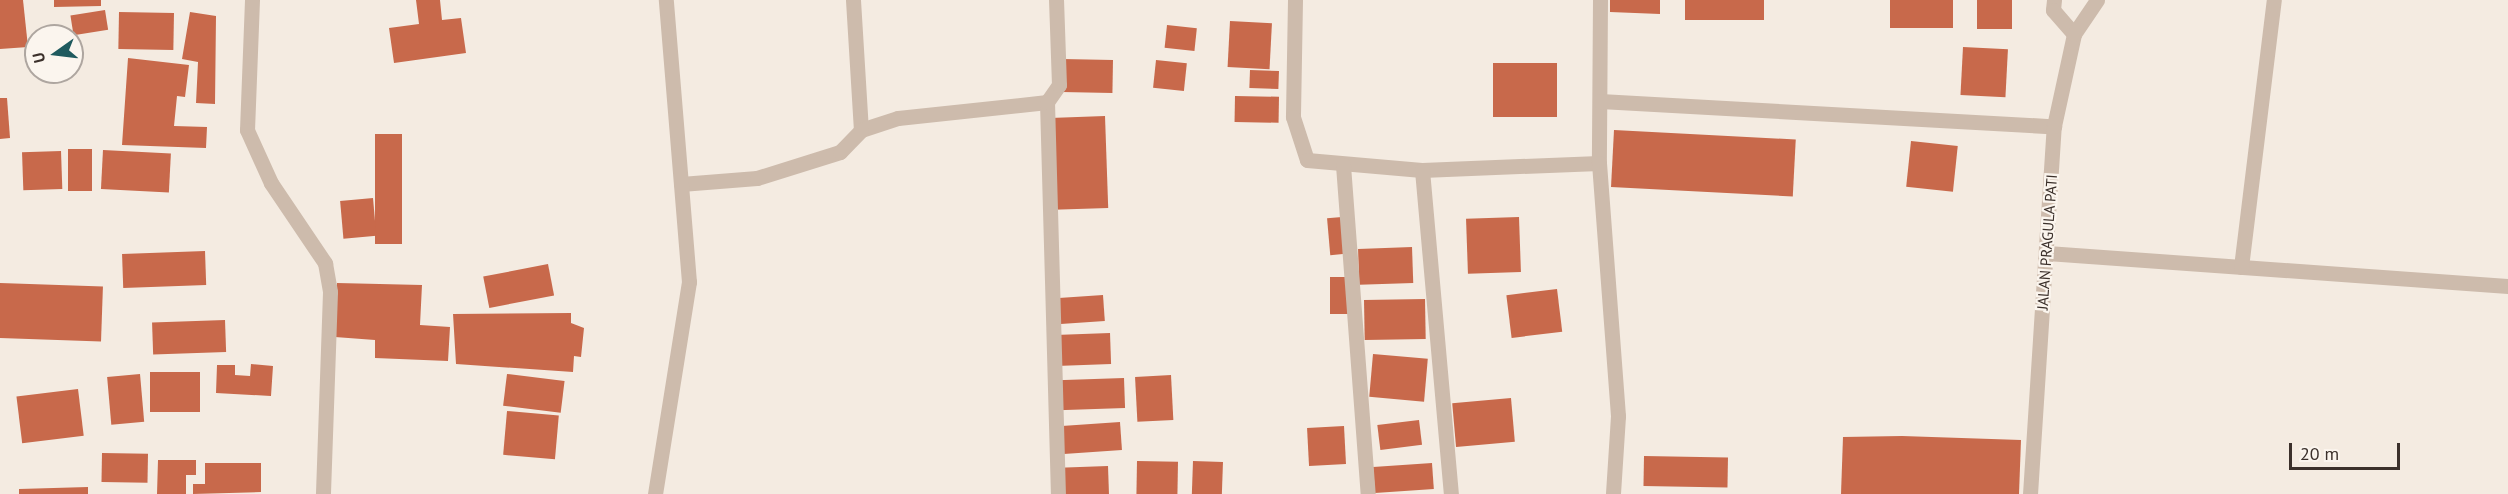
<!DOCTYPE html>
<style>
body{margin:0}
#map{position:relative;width:2508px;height:494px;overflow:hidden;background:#f4ebe1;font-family:"PT Sans",sans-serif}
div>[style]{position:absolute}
.building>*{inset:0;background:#c8694b;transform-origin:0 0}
.minor>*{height:15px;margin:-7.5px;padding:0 7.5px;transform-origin:7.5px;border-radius:7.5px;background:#cdbbac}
span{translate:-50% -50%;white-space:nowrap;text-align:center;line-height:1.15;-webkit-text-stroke:4.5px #fbf5ee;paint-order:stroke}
.street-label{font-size:15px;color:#3b302b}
.north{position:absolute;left:24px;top:24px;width:60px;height:60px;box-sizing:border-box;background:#fbf5ee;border:2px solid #aea6a0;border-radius:50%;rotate:256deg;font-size:16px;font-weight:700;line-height:24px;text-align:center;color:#3b302b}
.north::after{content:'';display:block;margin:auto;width:21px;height:27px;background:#1f5a5e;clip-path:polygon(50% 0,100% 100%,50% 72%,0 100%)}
.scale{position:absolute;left:2289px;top:443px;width:111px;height:27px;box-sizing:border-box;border:3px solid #3b302b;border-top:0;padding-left:8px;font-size:18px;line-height:21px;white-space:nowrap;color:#3b302b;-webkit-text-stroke:4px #fbf5ee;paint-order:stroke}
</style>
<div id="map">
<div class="building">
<div style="clip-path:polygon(0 0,23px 0,28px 47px,0 49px)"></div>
<div style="clip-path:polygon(54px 0,101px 0,101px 6px,54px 7px)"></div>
<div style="clip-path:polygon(416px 0,440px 0,442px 20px,461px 18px,466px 53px,394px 63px,389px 28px,419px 24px)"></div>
<div style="clip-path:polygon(1610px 0,1660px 0,1660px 14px,1610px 12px)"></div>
<div style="left:1685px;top:0;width:79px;height:20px"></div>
<div style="left:1890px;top:0;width:63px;height:28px"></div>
<div style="left:1977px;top:0;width:35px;height:29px"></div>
<div style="left:105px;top:10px;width:20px;height:35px;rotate:81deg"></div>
<div style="left:119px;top:12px;width:55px;height:37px;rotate:1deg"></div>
<div style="clip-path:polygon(190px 12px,216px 16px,215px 104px,196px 103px,198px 62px,182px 59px)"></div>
<div style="left:1230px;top:21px;width:42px;height:46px;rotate:3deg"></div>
<div style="left:1167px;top:25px;width:30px;height:23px;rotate:6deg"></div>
<div style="left:1963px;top:47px;width:45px;height:48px;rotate:3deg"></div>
<div style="clip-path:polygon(128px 58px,189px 65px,185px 97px,177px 96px,174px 126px,207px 127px,206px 148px,122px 145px)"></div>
<div style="left:1062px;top:59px;width:51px;height:33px;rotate:1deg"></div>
<div style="left:1156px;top:60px;width:31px;height:28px;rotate:6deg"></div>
<div style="left:1493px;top:63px;width:64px;height:54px"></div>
<div style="left:1250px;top:70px;width:29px;height:18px;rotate:2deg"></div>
<div style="left:1235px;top:96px;width:44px;height:26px;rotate:1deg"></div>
<div style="clip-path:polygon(0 98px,7px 98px,10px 138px,0 139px)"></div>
<div style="left:1105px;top:116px;width:92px;height:55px;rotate:88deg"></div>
<div style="left:1614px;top:130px;width:182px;height:57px;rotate:3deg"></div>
<div style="left:375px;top:134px;width:27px;height:110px"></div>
<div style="left:1911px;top:141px;width:47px;height:46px;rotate:6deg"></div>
<div style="left:68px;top:149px;width:24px;height:42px"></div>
<div style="left:103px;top:150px;width:68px;height:39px;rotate:3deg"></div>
<div style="left:61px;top:151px;width:38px;height:39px;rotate:88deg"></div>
<div style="left:373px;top:198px;width:38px;height:33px;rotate:85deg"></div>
<div style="left:1342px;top:217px;width:37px;height:15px;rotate:85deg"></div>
<div style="left:1519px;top:217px;width:55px;height:53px;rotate:88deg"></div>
<div style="left:1412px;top:247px;width:36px;height:54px;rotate:88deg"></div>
<div style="left:205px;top:251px;width:34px;height:83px;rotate:88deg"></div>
<div style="left:548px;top:264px;width:32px;height:66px;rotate:79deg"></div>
<div style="left:1330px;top:277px;width:18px;height:37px"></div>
<div style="left:0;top:283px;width:103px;height:55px;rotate:2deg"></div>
<div style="clip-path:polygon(337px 283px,422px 285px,420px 325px,450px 327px,448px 361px,375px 358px,375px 340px,335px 337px)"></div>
<div style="left:1557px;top:289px;width:43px;height:51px;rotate:83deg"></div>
<div style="left:1103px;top:295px;width:26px;height:48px;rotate:86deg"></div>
<div style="left:1425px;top:299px;width:40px;height:61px;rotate:89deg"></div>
<div style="clip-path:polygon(571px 313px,571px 323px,584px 328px,581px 357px,574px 356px,573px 372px,456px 364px,453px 314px)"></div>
<div style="left:225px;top:320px;width:32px;height:73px;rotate:88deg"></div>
<div style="left:1110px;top:333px;width:31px;height:55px;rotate:88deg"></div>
<div style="left:1373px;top:354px;width:55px;height:43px;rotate:5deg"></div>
<div style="clip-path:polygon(251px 364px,273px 366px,271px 396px,216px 393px,217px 365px,235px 365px,235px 375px,250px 376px)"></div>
<div style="left:150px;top:372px;width:50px;height:40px"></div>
<div style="left:140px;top:374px;width:48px;height:33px;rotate:85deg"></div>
<div style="left:507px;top:374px;width:58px;height:32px;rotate:7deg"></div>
<div style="left:1171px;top:375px;width:45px;height:36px;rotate:87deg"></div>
<div style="left:1124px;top:378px;width:30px;height:67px;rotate:88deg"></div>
<div style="left:78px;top:389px;width:47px;height:62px;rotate:83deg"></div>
<div style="left:1511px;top:398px;width:44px;height:59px;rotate:85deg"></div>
<div style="left:507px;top:411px;width:52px;height:44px;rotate:5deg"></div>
<div style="left:1419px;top:420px;width:25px;height:42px;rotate:83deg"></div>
<div style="left:1120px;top:422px;width:28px;height:62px;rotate:86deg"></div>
<div style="left:1344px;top:426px;width:38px;height:37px;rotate:87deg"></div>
<div style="clip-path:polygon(1902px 436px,2021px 440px,2019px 494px,1841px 494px,1843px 437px)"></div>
<div style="left:102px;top:453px;width:46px;height:29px;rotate:1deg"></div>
<div style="left:1644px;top:456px;width:84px;height:30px;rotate:1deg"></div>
<div style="clip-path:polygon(158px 460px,196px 460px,196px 475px,186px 475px,186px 494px,157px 494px)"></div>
<div style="left:1137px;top:461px;width:41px;height:33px;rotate:1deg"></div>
<div style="left:1193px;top:461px;width:30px;height:33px;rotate:2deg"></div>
<div style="clip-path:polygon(205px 463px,261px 463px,261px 492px,193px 494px,193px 484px,205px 484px)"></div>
<div style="left:1432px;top:463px;width:26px;height:59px;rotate:86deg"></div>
<div style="left:1108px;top:466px;width:28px;height:49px;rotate:88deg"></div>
<div style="clip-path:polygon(88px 487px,88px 494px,19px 494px,19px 489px)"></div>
</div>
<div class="minor">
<div style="left:252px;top:0;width:130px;rotate:92.2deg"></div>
<div style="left:247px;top:130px;width:58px;rotate:65.6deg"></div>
<div style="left:271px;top:183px;width:97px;rotate:56deg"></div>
<div style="left:325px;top:263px;width:29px;rotate:80deg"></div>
<div style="left:330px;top:292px;width:202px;rotate:92deg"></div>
<div style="left:853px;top:0;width:130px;rotate:86.5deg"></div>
<div style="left:861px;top:130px;width:39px;rotate:-18deg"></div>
<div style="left:898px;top:118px;width:150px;rotate:-6.1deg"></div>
<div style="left:1047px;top:102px;width:392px;rotate:88.4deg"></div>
<div style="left:1295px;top:0;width:117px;rotate:91deg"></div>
<div style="left:1293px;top:117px;width:45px;rotate:72deg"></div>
<div style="left:1307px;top:160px;width:115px;rotate:5deg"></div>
<div style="left:1422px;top:170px;width:177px;rotate:-2.3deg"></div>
<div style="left:1600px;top:0;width:163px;rotate:90.4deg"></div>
<div style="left:1599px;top:163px;width:254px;rotate:85.7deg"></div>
<div style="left:1618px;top:416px;width:78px;rotate:93.7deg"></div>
<div style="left:2054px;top:0;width:10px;rotate:96deg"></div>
<div style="left:2053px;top:10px;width:32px;rotate:49deg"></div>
<div style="left:1600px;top:101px;width:455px;rotate:3.2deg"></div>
<div style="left:1047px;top:102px;width:21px;rotate:-55deg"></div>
<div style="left:1059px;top:85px;width:85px;rotate:-92deg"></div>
<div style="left:1343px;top:165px;width:330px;rotate:85.7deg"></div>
<div style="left:1422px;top:170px;width:325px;rotate:84.9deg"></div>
<div style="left:681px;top:184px;width:76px;rotate:-4.5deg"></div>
<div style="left:757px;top:178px;width:87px;rotate:-17.4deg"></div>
<div style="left:840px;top:152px;width:30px;rotate:-46deg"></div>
<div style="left:2047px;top:253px;width:462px;rotate:4.1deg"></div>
<div style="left:2241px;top:267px;width:269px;rotate:-83deg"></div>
<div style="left:655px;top:494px;width:215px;rotate:-80.9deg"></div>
<div style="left:689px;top:282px;width:283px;rotate:-94.7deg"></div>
<div style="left:2030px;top:494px;width:369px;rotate:-86.3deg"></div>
<div style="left:2054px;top:126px;width:94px;rotate:-77.7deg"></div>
<div style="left:2074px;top:34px;width:41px;rotate:-55.9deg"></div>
</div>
<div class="street-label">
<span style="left:2047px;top:242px;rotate:-86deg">JALAN PRAGULA PATI</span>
</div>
<div class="north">U</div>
<div class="scale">20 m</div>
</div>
